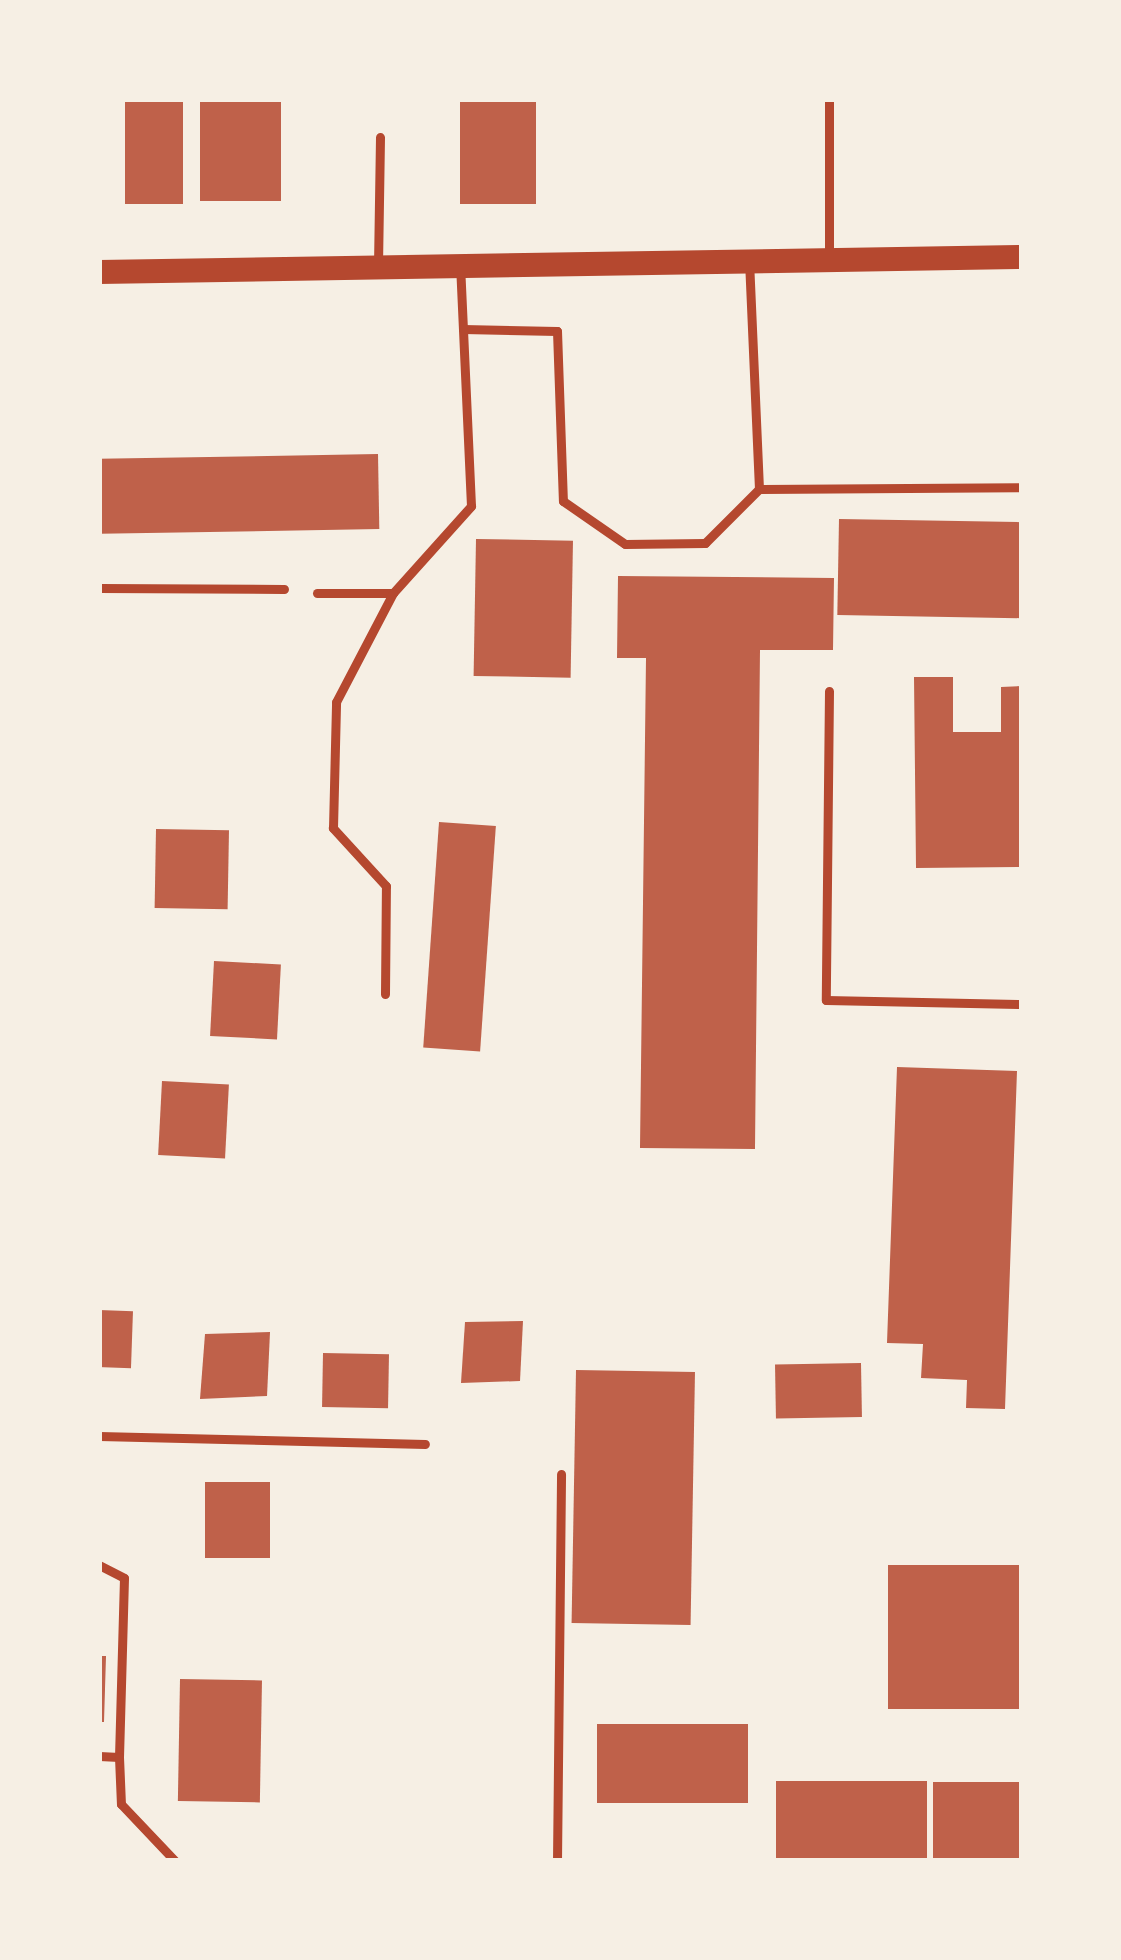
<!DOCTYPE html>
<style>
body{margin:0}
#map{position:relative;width:1121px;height:1960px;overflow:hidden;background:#f6efe4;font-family:"Fira Sans Condensed",sans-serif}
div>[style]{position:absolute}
.building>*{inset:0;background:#bf614a;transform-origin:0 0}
.service>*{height:9px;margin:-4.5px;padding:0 4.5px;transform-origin:4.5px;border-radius:4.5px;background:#b5482f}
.secondary>*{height:24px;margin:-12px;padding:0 12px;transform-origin:12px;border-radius:12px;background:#b5482f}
span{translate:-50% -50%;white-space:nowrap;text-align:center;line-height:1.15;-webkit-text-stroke:12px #f6efe4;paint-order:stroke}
.frame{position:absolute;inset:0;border:102px solid #f6efe4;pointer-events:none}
</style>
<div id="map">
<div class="building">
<div style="left:125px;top:99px;width:58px;height:105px"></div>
<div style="left:200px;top:99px;width:81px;height:102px"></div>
<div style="left:460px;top:99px;width:76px;height:105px"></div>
<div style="left:378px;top:454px;width:75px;height:279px;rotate:89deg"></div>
<div style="left:839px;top:519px;width:183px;height:96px;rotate:1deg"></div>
<div style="left:476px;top:539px;width:97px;height:137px;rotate:1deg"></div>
<div style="clip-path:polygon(618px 576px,834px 578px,833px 650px,760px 650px,755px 1149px,640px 1148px,646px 658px,617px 658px)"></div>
<div style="clip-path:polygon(914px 677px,953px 677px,953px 732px,1001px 732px,1001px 687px,1022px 686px,1022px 867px,916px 868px)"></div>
<div style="left:439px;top:822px;width:57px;height:226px;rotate:4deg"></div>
<div style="left:156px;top:829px;width:73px;height:79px;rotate:1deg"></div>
<div style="left:214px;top:961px;width:67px;height:75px;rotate:3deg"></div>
<div style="clip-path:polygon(897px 1067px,1017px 1071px,1005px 1409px,966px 1408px,967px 1380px,921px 1378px,923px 1344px,887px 1343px)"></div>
<div style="left:162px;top:1081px;width:67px;height:74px;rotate:3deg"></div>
<div style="left:99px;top:1310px;width:34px;height:57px;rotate:2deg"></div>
<div style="clip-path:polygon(523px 1321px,520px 1381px,461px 1383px,465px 1322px)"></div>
<div style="clip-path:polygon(270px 1332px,267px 1396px,200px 1399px,205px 1334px)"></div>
<div style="left:323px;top:1353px;width:66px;height:54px;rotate:1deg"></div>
<div style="left:861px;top:1363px;width:54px;height:86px;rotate:89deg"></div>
<div style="left:576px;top:1370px;width:119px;height:253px;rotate:1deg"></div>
<div style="left:205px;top:1482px;width:65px;height:76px"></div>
<div style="left:1022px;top:1565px;width:144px;height:134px;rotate:90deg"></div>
<div style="clip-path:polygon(99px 1656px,106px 1656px,104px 1722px,99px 1722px)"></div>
<div style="left:180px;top:1679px;width:82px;height:122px;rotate:1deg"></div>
<div style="left:597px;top:1724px;width:151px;height:79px"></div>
<div style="left:776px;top:1781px;width:151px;height:80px"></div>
<div style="left:933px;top:1782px;width:89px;height:79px"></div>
</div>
<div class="service">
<div style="left:829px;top:257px;width:158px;rotate:-90deg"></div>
<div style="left:378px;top:265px;width:128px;rotate:-89.1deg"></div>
<div style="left:463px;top:329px;width:94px;rotate:1.2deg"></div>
<div style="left:557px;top:331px;width:170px;rotate:88deg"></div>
<div style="left:563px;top:501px;width:75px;rotate:34.7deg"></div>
<div style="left:625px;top:544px;width:80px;rotate:-0.7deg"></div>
<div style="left:705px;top:543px;width:76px;rotate:-45deg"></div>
<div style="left:759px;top:489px;width:225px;rotate:-92.5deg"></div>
<div style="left:759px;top:489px;width:263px;rotate:-0.4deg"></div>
<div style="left:99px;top:588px;width:185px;rotate:0.3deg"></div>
<div style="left:317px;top:593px;width:76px"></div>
<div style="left:393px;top:593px;width:117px;rotate:-48.1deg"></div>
<div style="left:471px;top:506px;width:238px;rotate:-92.6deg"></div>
<div style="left:829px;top:691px;width:309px;rotate:90.6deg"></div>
<div style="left:826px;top:1000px;width:196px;rotate:1.2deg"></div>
<div style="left:385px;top:994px;width:108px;rotate:-89.5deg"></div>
<div style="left:386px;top:886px;width:79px;rotate:-132.4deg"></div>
<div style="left:333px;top:828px;width:126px;rotate:-88.6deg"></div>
<div style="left:336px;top:702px;width:123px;rotate:-62.4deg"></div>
<div style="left:99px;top:1436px;width:326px;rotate:1.4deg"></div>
<div style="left:99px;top:1565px;width:28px;rotate:27deg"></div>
<div style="left:124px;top:1578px;width:179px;rotate:91.6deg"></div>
<div style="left:119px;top:1757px;width:20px;rotate:-177deg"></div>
<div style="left:119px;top:1757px;width:47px;rotate:87.6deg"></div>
<div style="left:121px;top:1804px;width:79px;rotate:46.5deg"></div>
<div style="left:557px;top:1861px;width:387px;rotate:-89.4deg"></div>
</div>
<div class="secondary">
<div style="left:99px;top:272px;width:923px;rotate:-0.93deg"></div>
</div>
<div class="frame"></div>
</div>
